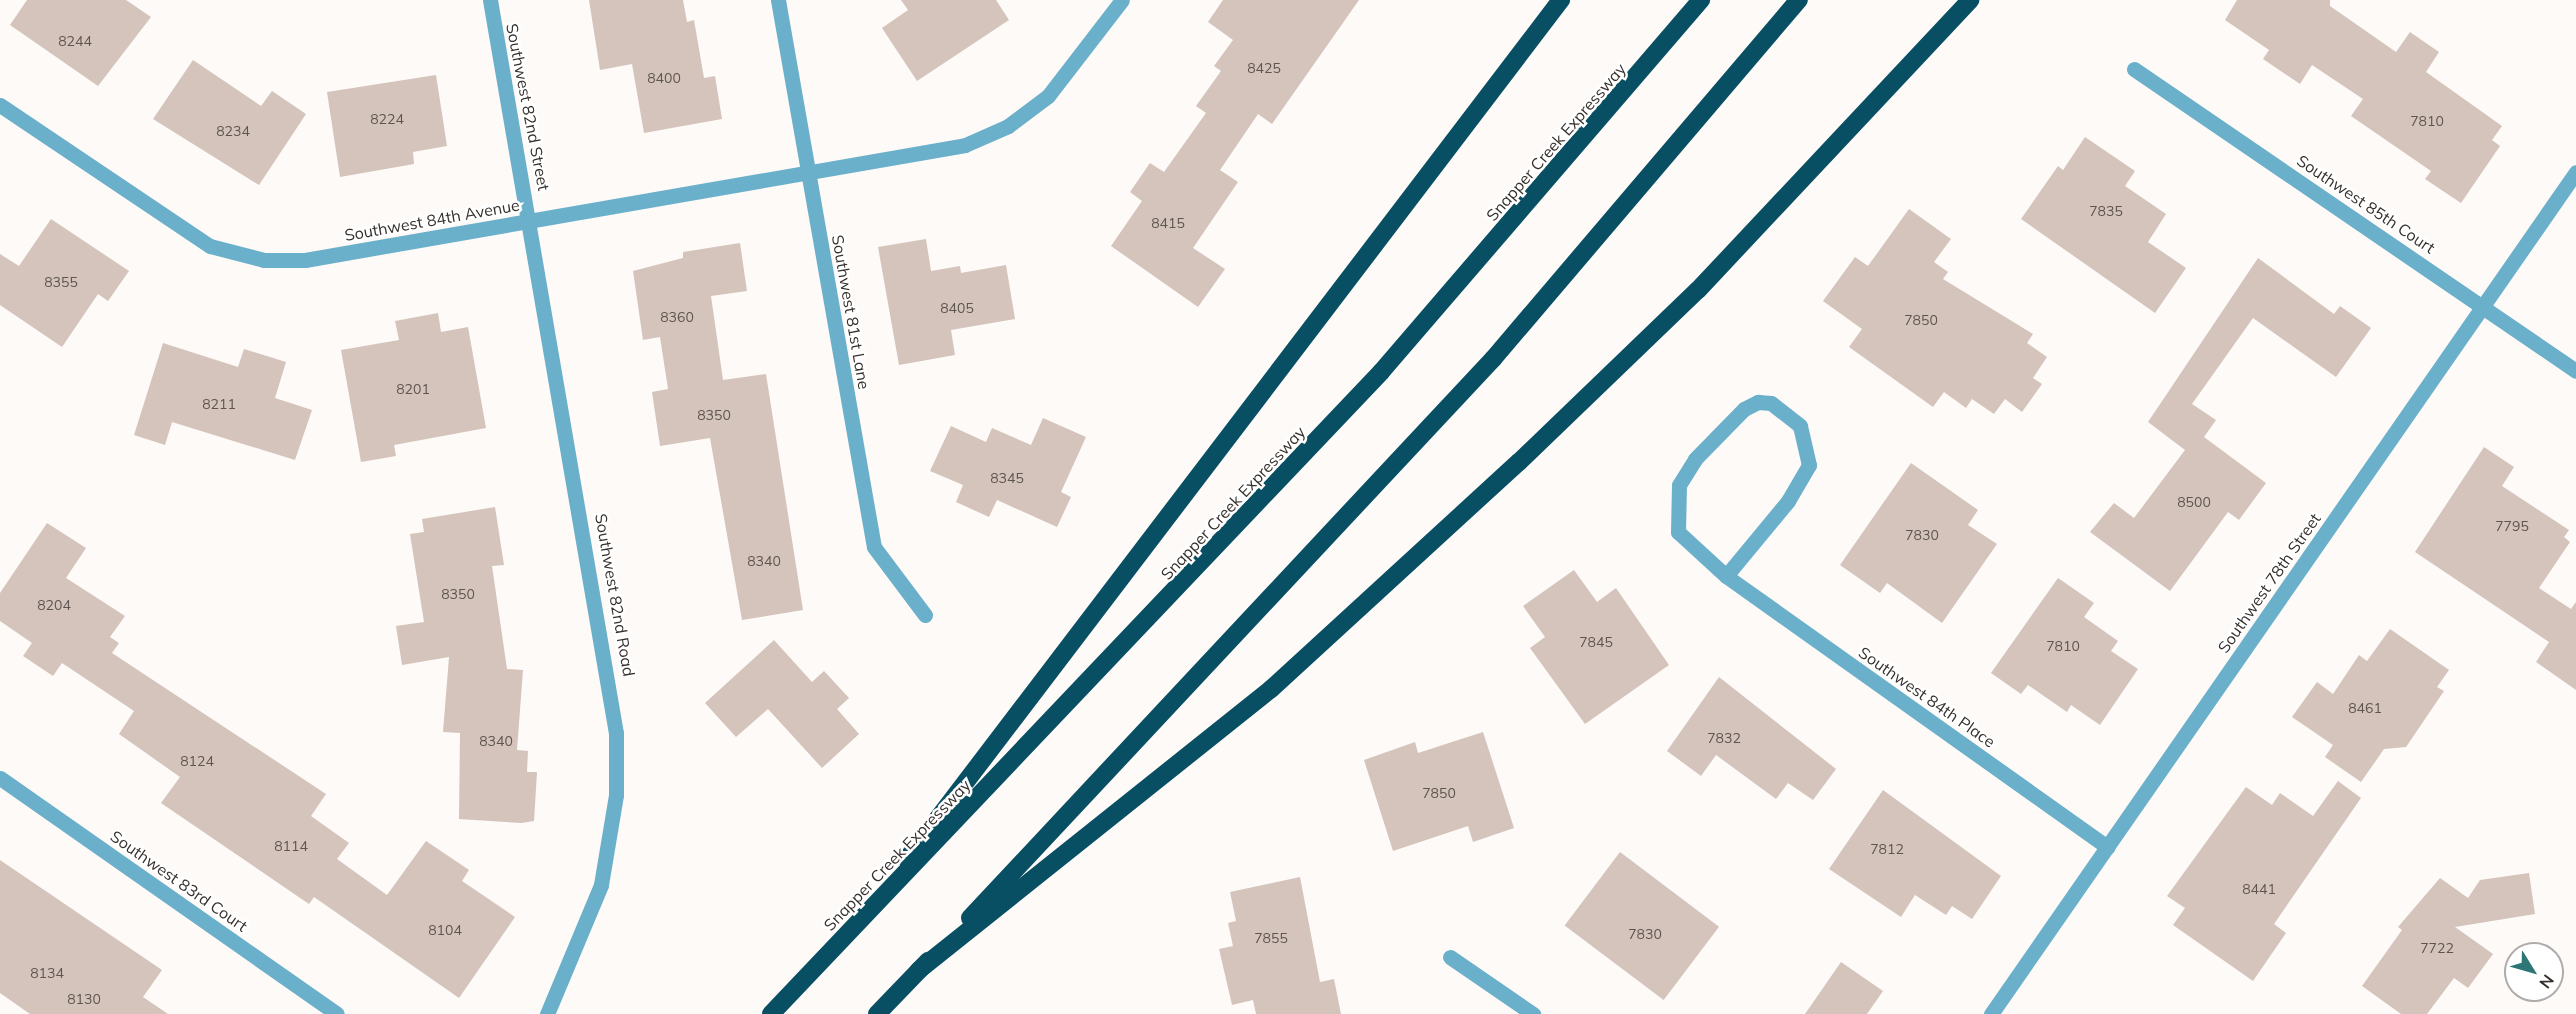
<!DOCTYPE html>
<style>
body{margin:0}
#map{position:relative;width:2576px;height:1014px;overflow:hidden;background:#fdfaf8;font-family:Mulish,sans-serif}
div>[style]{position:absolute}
.building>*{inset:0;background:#d4c4bb;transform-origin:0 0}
.minor>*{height:15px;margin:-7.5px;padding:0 7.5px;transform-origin:7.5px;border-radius:7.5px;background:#6bb0ca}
.highway>*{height:18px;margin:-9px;padding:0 9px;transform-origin:9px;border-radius:9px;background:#094f63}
span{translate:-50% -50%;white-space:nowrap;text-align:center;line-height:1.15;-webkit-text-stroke:5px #fff;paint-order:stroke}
.number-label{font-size:14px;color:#5e5550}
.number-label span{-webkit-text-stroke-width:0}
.street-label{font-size:16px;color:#36302c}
.north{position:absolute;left:2504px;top:942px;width:60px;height:60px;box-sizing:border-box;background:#fff;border:2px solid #afacab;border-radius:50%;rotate:127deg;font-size:16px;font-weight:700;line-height:24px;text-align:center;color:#36302c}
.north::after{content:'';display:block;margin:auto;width:21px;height:27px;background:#2c7676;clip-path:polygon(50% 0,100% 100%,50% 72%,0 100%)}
</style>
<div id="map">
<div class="building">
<div style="clip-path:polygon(27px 0,126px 0,151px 17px,98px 86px,10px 25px)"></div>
<div style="clip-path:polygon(589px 0,683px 0,687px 22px,694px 20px,704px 78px,715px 76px,722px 119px,644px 133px,632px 64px,600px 70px)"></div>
<div style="clip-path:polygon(901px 0,996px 0,1009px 20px,917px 81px,882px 28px,908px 10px)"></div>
<div style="clip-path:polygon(1223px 0,1359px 0,1272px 124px,1258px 114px,1220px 170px,1238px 182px,1193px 248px,1225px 269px,1198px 307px,1111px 246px,1142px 201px,1130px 192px,1150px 163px,1164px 172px,1206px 113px,1196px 106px,1221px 71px,1214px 66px,1233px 40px,1208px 22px)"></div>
<div style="clip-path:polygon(2237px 0,2330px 0,2330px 6px,2396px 52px,2410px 32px,2439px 52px,2426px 72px,2502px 126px,2492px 140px,2500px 146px,2461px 203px,2425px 179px,2431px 171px,2351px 116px,2363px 99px,2312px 65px,2300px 84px,2263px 59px,2269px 50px,2225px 20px)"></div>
<div style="clip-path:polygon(193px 60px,261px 106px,272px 91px,306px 114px,259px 185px,153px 119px)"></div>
<div style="clip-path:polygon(436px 75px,447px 146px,413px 152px,414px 164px,340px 177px,327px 92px)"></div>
<div style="clip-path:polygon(2085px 137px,2135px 171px,2125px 186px,2166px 214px,2148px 242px,2186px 268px,2155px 313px,2021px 219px,2058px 166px,2063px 170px)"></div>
<div style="clip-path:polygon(1909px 209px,1951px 239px,1934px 262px,1948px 272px,1943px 279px,2033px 334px,2027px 343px,2047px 357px,2033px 378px,2042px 384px,2022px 412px,2005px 399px,1994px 414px,1972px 399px,1966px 408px,1944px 392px,1933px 407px,1849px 347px,1862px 329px,1823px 301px,1855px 257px,1868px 266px)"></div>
<div style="clip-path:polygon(51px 219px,129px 271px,108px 301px,98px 294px,62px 347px,0 305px,0 254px,19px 266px)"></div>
<div style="clip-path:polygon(926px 239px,931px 271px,960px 266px,961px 273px,1006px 265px,1015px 319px,951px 330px,955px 355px,899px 365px,878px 247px)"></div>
<div style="clip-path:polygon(740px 243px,747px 291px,711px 296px,723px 380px,766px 374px,803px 610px,742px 620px,710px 438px,660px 446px,652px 392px,668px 389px,660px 337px,643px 340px,633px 271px,683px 258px,683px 252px)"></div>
<div style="clip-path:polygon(2258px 258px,2334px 314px,2340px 306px,2371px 328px,2336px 377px,2253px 318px,2192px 404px,2216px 420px,2204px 437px,2266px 483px,2239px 520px,2228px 512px,2170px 591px,2090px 532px,2114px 503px,2134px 518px,2185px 450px,2148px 422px)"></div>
<div style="clip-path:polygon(438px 313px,441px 332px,468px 327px,486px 428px,394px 445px,396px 456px,361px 462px,341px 350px,399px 340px,395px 321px)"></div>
<div style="clip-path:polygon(163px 343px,238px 367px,244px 349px,286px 362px,275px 398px,312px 410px,295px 460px,172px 422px,165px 445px,134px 435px)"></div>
<div style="clip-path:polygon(1043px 418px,1086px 437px,1061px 492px,1071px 497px,1057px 527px,997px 500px,989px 517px,956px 502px,963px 485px,930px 471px,951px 426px,986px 442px,992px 428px,1031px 445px)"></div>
<div style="clip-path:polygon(2484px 447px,2514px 467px,2502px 486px,2569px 530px,2564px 537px,2570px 542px,2539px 588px,2571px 609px,2576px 602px,2576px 690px,2536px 662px,2549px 642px,2415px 552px)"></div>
<div style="clip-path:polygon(1911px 463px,1978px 510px,1968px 525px,1997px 544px,1942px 623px,1887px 583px,1880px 593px,1840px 565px)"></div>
<div style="clip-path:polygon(495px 507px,504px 565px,492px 566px,507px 669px,523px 670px,517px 750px,528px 751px,527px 772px,537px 772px,534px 821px,521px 823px,459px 819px,460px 733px,443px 732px,449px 657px,402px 665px,396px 626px,424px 622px,410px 534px,424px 532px,422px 519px)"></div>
<div style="clip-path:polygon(47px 523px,86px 548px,66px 578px,125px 616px,110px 637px,119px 643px,112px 653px,326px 794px,311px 816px,349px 843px,337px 859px,387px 895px,426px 841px,469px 870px,462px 881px,515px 917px,459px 998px,314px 897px,309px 904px,161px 803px,180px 777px,119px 734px,134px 711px,62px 663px,53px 676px,23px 656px,32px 643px,0 621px,0 593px)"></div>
<div style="clip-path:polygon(1574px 570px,1597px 602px,1616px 588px,1669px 665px,1585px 724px,1530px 648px,1545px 637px,1523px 606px)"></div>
<div style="clip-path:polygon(2058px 578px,2094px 603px,2084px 617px,2118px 641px,2111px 651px,2138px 669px,2100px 725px,2071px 705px,2067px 712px,2028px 685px,2021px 694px,1991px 673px)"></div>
<div style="clip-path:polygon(2390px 629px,2449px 670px,2437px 687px,2444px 691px,2406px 747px,2384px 749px,2361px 782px,2325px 757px,2333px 745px,2292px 717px,2317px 682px,2333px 694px,2359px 655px,2367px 661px)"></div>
<div style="clip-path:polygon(774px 640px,812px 682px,824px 671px,849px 698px,837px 709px,859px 734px,822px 768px,768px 709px,736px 737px,705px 703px)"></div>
<div style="clip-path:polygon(1719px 677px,1836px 769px,1813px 800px,1788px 783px,1776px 799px,1716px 755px,1701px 776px,1667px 751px)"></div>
<div style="clip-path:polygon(1483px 732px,1514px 828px,1473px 842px,1468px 826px,1393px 851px,1364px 760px,1415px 742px,1418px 753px)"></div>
<div style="clip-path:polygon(2338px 781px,2361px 798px,2274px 924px,2286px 933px,2253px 981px,2173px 925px,2185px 908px,2167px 896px,2246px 787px,2272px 805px,2280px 793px,2313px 816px)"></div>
<div style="clip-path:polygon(1883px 790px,2001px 876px,1972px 919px,1952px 906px,1946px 915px,1915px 895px,1901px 917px,1829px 869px)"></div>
<div style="left:1620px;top:852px;width:124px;height:92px;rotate:37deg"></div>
<div style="clip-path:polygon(0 860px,162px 970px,143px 997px,168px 1014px,30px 1014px,0 993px)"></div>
<div style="clip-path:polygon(2529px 873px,2535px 914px,2455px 927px,2493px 954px,2468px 988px,2454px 978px,2427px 1014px,2401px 1014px,2362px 986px,2402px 930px,2398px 927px,2440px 878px,2468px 898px,2480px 880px)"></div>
<div style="clip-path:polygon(1300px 877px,1320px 982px,1334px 979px,1341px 1014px,1256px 1014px,1253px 1000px,1232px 1005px,1219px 949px,1233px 946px,1228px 923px,1236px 921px,1230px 892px)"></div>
<div style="clip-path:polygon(1841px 962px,1883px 991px,1867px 1014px,1805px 1014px)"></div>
</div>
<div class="minor">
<div style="left:490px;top:0;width:744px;rotate:80.25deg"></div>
<div style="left:616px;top:733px;width:62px;rotate:90deg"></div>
<div style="left:616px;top:795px;width:91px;rotate:99.5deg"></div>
<div style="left:601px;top:885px;width:140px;rotate:112.7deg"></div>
<div style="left:778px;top:0;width:555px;rotate:80.05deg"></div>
<div style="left:874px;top:547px;width:85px;rotate:53.1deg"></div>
<div style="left:2134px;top:69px;width:535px;rotate:34.34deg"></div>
<div style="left:0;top:105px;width:253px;rotate:33.9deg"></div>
<div style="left:210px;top:246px;width:56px;rotate:14.5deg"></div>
<div style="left:264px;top:260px;width:41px"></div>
<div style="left:305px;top:260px;width:670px;rotate:-9.88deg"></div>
<div style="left:965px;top:145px;width:47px;rotate:-23.8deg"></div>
<div style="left:1008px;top:126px;width:50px;rotate:-36.9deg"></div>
<div style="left:1048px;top:96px;width:121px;rotate:-52.4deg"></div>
<div style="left:1726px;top:576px;width:65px;rotate:-137.5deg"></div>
<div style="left:1678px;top:532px;width:47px;rotate:-88.8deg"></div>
<div style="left:1679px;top:485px;width:31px;rotate:-58deg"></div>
<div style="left:1695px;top:459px;width:70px;rotate:-45.6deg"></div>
<div style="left:1744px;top:409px;width:16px;rotate:-27deg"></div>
<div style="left:1758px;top:402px;width:13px;rotate:4deg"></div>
<div style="left:1771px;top:403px;width:37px;rotate:38deg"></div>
<div style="left:1800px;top:426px;width:40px;rotate:77deg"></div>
<div style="left:1809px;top:465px;width:42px;rotate:120.3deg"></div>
<div style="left:1788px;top:501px;width:97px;rotate:129.6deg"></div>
<div style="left:1726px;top:576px;width:468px;rotate:35.4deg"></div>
<div style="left:0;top:778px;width:411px;rotate:35deg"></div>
<div style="left:1450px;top:957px;width:101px;rotate:34.5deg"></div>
<div style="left:1991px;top:1014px;width:1025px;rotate:-55.21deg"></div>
</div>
<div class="highway">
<div style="left:907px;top:859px;width:1080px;rotate:-52.72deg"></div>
<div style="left:970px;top:918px;width:766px;rotate:-46.91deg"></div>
<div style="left:1493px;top:359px;width:472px;rotate:-49.6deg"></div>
<div style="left:919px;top:970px;width:450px;rotate:-38.6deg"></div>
<div style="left:1271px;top:689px;width:336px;rotate:-42.5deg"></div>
<div style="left:1519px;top:462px;width:248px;rotate:-43.9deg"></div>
<div style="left:1698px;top:290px;width:398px;rotate:-46.8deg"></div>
<div style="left:771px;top:1014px;width:886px;rotate:-46.46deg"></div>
<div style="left:1381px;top:372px;width:491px;rotate:-49.3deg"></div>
<div style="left:877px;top:1014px;width:74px;rotate:-46.1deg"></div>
</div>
<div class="number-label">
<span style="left:75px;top:41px">8244</span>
<span style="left:1264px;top:68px">8425</span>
<span style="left:664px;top:78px">8400</span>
<span style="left:387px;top:119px">8224</span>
<span style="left:2427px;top:121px">7810</span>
<span style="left:233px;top:131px">8234</span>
<span style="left:2106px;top:211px">7835</span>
<span style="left:1168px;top:223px">8415</span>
<span style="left:61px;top:282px">8355</span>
<span style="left:957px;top:308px">8405</span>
<span style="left:677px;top:317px">8360</span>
<span style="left:1921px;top:320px">7850</span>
<span style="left:413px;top:389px">8201</span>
<span style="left:219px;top:404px">8211</span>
<span style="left:714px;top:415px">8350</span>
<span style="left:1007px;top:478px">8345</span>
<span style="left:2194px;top:502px">8500</span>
<span style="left:2512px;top:526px">7795</span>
<span style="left:1922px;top:535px">7830</span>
<span style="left:764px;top:561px">8340</span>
<span style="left:458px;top:594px">8350</span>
<span style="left:54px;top:605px">8204</span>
<span style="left:1596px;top:642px">7845</span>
<span style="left:2063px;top:646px">7810</span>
<span style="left:2365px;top:708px">8461</span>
<span style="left:1724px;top:738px">7832</span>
<span style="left:496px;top:741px">8340</span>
<span style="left:197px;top:761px">8124</span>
<span style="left:1439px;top:793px">7850</span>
<span style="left:291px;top:846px">8114</span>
<span style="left:1887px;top:849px">7812</span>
<span style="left:2259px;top:889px">8441</span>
<span style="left:445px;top:930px">8104</span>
<span style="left:1645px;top:934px">7830</span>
<span style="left:1271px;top:938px">7855</span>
<span style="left:2437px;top:948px">7722</span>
<span style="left:47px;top:973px">8134</span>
<span style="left:84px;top:999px">8130</span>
</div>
<div class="street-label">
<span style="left:528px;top:107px;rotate:79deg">Southwest 82nd Street</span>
<span style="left:1556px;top:142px;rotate:-49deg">Snapper Creek Expressway</span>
<span style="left:2366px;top:204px;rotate:34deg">Southwest 85th Court</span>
<span style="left:432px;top:220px;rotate:-10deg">Southwest 84th Avenue</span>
<span style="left:851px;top:312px;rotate:80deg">Southwest 81st Lane</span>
<span style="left:1233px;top:503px;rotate:-47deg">Snapper Creek Expressway</span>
<span style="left:2269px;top:583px;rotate:-55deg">Southwest 78th Street</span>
<span style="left:615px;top:595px;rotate:80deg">Southwest 82nd Road</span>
<span style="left:1927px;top:697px;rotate:35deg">Southwest 84th Place</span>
<span style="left:897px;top:855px;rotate:-46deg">Snapper Creek Expressway</span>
<span style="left:179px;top:881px;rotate:35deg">Southwest 83rd Court</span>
</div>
<div class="north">N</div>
</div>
